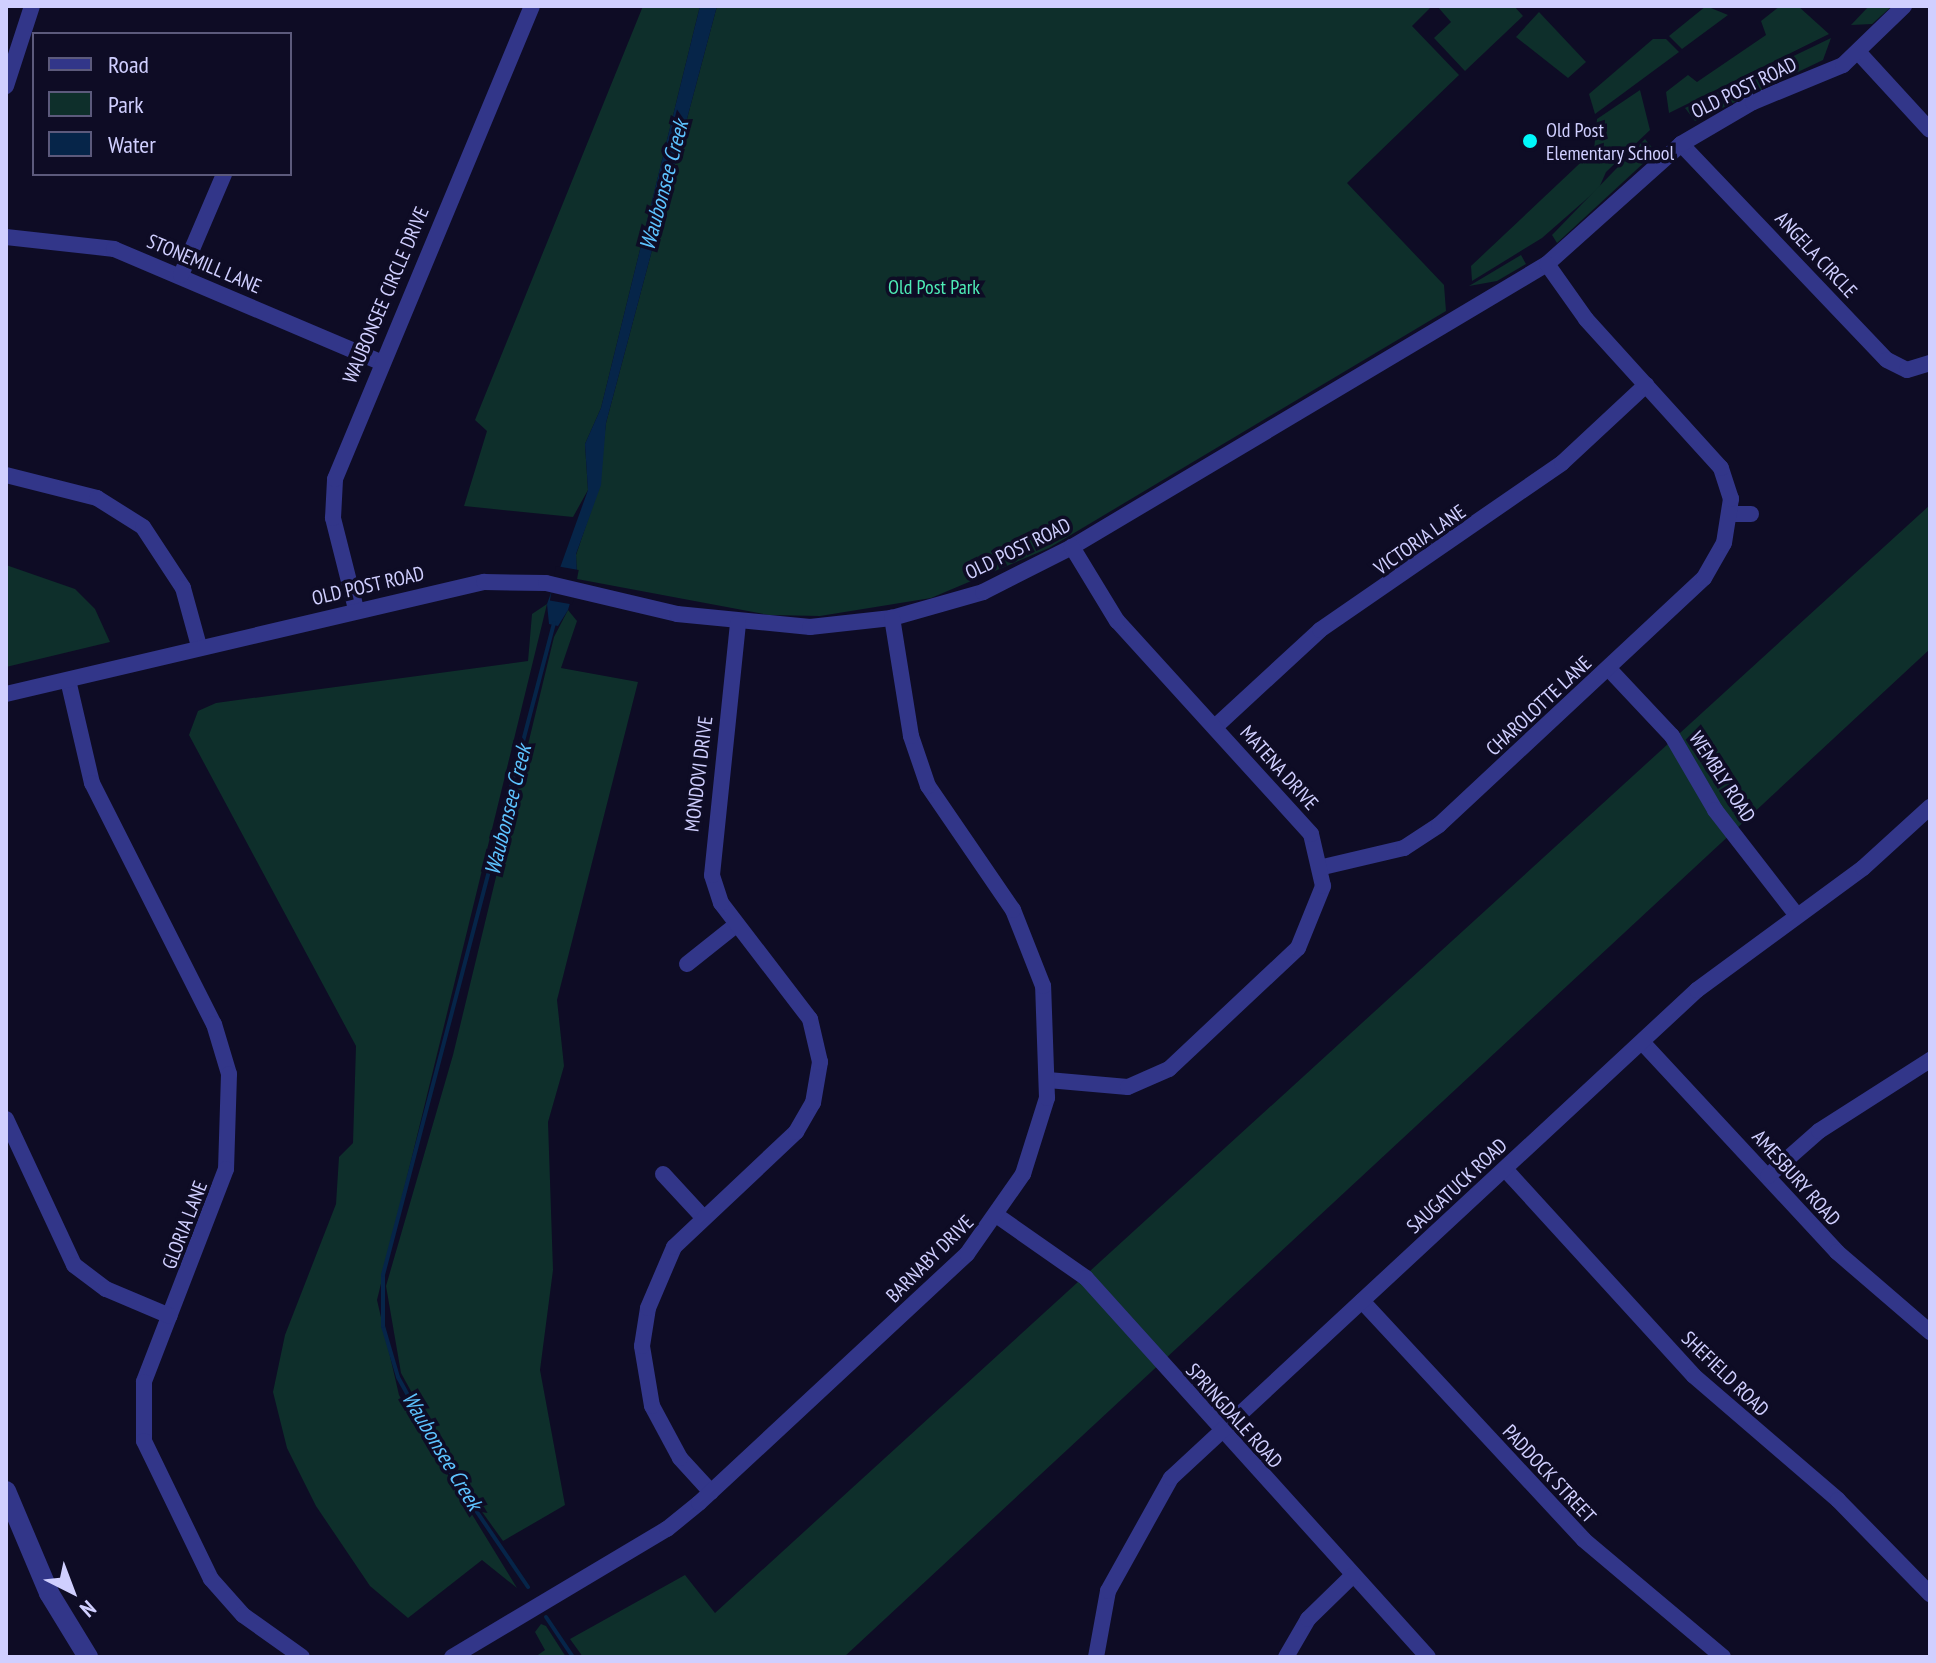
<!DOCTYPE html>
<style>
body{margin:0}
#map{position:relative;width:1936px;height:1663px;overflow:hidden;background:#0e0c25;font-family:"PT Sans Narrow",sans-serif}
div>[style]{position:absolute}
.green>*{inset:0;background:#0e2f2b}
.water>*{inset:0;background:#062549}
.pier>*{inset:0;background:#0e0c25;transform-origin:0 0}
.stream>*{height:4px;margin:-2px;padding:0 2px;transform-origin:2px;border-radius:2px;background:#062549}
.minor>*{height:16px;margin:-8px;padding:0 8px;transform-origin:8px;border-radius:8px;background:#323689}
.tertiary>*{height:20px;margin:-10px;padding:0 10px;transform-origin:10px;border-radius:10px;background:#323689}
.dots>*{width:22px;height:22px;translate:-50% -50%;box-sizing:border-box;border:4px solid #0e0c25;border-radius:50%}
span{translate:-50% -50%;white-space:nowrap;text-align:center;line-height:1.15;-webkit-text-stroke:7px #0e0c25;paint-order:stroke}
.street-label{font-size:20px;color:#d0cfff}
.poi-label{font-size:20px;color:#d0cfff}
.left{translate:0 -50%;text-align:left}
.park-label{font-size:20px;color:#4eecb6}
.water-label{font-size:22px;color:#5dc3ff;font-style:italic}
.frame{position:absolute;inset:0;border:8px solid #d0cfff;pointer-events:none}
.legend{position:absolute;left:32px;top:32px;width:260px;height:144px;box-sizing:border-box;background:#0e0c25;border:2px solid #5c5a7c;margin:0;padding:10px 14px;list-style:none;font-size:24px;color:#d0cfff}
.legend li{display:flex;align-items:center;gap:16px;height:40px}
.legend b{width:40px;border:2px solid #5c5a7c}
.north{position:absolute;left:32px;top:1551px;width:80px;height:80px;-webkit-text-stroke:6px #0e0c25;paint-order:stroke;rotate:138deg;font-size:22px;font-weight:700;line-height:32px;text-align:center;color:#d0cfff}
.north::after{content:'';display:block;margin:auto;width:28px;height:36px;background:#d0cfff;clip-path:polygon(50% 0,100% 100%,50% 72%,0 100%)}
</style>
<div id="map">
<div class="green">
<div style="clip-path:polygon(643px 6px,700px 6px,601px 408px,585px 444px,588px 490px,573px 517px,464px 506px,487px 431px,475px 420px)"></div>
<div style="clip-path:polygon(717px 6px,1432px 6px,1412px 26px,1459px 75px,1347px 183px,1444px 285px,1446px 311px,1049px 548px,931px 598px,820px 616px,769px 615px,577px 579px,576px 555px,598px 490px,606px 423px)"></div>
<div style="clip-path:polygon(1437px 6px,1514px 6px,1523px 16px,1465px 71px,1434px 38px,1451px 22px)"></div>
<div style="clip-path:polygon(1706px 6px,1728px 15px,1682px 49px,1669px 36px)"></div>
<div style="clip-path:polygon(1780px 6px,1798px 6px,1829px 34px,1669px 113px,1666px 92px,1688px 75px,1697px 82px,1766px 35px,1761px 21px)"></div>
<div style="clip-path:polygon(1869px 6px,1892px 6px,1872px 24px,1851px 25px)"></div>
<div style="clip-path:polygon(1539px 12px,1586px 62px,1568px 78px,1516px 37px)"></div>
<div style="clip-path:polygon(1831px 38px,1823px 60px,1695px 121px,1685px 108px)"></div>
<div style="clip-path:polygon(1653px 39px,1666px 39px,1679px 52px,1595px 114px,1589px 94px)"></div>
<div style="clip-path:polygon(1640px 90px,1650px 130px,1606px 172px,1599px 188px,1542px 238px,1472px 281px,1471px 266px,1594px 150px,1597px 119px)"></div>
<div style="clip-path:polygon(1645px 139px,1654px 150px,1648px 159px,1557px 243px,1552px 235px)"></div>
<div style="clip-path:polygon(1521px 255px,1526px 264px,1497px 281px,1469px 286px)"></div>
<div style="clip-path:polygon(1930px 505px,1930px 649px,844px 1657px,583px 1657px,570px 1639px,685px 1575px,715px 1613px)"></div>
<div style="clip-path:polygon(6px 565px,75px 589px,95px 609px,110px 642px,6px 667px)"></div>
<div style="clip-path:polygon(547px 604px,377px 1300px,399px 1395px,517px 1588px,482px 1560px,408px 1618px,370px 1586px,316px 1506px,287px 1448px,273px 1392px,285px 1335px,336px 1204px,339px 1157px,353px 1143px,356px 1046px,189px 735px,198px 711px,216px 703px,528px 661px,532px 614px)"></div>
<div style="clip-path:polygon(568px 610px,577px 621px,561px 668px,638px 682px,557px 1000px,564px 1066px,548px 1122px,553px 1270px,540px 1370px,565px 1505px,503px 1541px,462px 1484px,401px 1373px,386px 1286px,453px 1055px,554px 637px)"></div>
<div style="clip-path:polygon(541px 1624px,546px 1626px,566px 1657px,535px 1657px,545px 1650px,535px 1632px)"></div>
</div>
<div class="water">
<div style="clip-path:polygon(700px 6px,717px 6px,606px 423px,601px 485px,576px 554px,577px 579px,568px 610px,558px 626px,549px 624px,547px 604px,588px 490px,585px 444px,601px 408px)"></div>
</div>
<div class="pier">
<div style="left:556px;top:566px;width:23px;height:35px;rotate:10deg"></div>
</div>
<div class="stream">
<div style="left:528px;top:1587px;width:135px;rotate:-124.2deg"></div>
<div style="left:452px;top:1475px;width:112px;rotate:-118.9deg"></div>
<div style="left:398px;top:1377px;width:53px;rotate:-106.4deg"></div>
<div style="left:383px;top:1326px;width:51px;rotate:-90deg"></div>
<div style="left:383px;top:1275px;width:674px;rotate:-75.3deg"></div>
<div style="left:546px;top:1617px;width:48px;rotate:56deg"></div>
</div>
<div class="minor">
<div style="left:1860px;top:54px;width:103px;rotate:47.4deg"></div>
<div style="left:6px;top:86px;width:84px;rotate:-72deg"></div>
<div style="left:1681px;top:144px;width:298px;rotate:46.4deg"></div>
<div style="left:1887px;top:360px;width:22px;rotate:27deg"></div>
<div style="left:1907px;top:370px;width:24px;rotate:-17deg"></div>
<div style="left:6px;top:237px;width:109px;rotate:6.3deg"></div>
<div style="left:114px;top:249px;width:287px;rotate:23deg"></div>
<div style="left:181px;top:275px;width:110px;rotate:-66.9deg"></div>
<div style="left:6px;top:475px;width:94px;rotate:14.2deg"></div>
<div style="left:97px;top:498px;width:54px;rotate:32.2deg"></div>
<div style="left:143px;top:527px;width:73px;rotate:56.7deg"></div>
<div style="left:183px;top:588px;width:60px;rotate:74.6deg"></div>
<div style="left:1731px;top:514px;width:20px"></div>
<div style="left:356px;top:609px;width:94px;rotate:-104.2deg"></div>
<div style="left:333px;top:518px;width:39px;rotate:-87deg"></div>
<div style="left:335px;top:479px;width:512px;rotate:-67.39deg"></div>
<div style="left:1609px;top:669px;width:92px;rotate:46.8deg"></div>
<div style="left:1672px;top:736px;width:86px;rotate:59.8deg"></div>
<div style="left:1715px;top:810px;width:130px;rotate:52.2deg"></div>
<div style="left:68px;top:680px;width:106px;rotate:76.9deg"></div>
<div style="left:92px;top:783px;width:270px;rotate:63.2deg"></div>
<div style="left:214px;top:1024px;width:52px;rotate:73.3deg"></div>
<div style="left:229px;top:1074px;width:95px;rotate:91.8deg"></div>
<div style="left:226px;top:1169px;width:228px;rotate:111.1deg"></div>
<div style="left:144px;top:1382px;width:59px;rotate:90deg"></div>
<div style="left:144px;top:1441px;width:153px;rotate:64.1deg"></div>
<div style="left:211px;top:1579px;width:48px;rotate:48.4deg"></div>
<div style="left:243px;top:1615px;width:72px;rotate:35.4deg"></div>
<div style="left:6px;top:694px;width:491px;rotate:-13.2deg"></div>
<div style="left:484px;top:582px;width:62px;rotate:0.9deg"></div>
<div style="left:546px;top:583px;width:135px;rotate:13.3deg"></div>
<div style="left:677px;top:614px;width:134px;rotate:5.6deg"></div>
<div style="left:810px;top:627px;width:82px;rotate:-6.3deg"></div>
<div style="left:892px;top:618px;width:95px;rotate:-15.9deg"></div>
<div style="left:983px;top:592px;width:100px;rotate:-26.8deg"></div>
<div style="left:1072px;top:547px;width:553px;rotate:-30.79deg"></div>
<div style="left:1547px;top:264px;width:180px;rotate:-41.8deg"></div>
<div style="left:1681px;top:144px;width:83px;rotate:-30.3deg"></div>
<div style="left:1753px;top:102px;width:97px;rotate:-22.3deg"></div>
<div style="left:1843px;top:65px;width:85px;rotate:-44deg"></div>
<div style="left:1215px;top:727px;width:143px;rotate:-42.7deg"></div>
<div style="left:1320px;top:630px;width:294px;rotate:-34.6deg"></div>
<div style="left:1562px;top:463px;width:115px;rotate:-42.9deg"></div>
<div style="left:1323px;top:867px;width:83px;rotate:-13.2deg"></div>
<div style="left:1404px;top:848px;width:42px;rotate:-33.3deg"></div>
<div style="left:1439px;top:825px;width:362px;rotate:-43deg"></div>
<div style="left:1704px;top:578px;width:40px;rotate:-60.3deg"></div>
<div style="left:1724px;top:543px;width:45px;rotate:-81deg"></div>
<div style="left:1731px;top:499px;width:33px;rotate:-108deg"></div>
<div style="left:1721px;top:468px;width:201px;rotate:-132.2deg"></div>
<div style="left:1586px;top:319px;width:67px;rotate:-125.3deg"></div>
<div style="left:687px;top:964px;width:63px;rotate:-38.5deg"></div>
<div style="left:1642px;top:1042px;width:287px;rotate:47.1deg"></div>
<div style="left:1837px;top:1252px;width:123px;rotate:40.7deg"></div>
<div style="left:1048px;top:1080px;width:80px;rotate:5deg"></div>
<div style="left:1128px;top:1087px;width:45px;rotate:-23.7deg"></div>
<div style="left:1169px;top:1069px;width:177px;rotate:-43.2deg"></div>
<div style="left:1298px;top:948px;width:67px;rotate:-68deg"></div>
<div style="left:1323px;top:886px;width:53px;rotate:-103deg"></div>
<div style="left:1311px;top:834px;width:288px;rotate:-132.3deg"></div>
<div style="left:1117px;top:621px;width:87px;rotate:-121.3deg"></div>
<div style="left:6px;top:1119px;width:161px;rotate:65deg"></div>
<div style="left:74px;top:1265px;width:40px;rotate:37deg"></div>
<div style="left:106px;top:1289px;width:69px;rotate:22.9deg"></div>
<div style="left:1505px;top:1169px;width:280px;rotate:47.6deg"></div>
<div style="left:1694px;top:1376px;width:190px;rotate:40.7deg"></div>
<div style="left:1838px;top:1500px;width:132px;rotate:45.6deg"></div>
<div style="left:663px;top:1174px;width:56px;rotate:47.2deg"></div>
<div style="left:1768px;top:1176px;width:68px;rotate:-41.4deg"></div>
<div style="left:1819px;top:1131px;width:132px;rotate:-32.6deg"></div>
<div style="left:999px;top:1217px;width:106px;rotate:35deg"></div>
<div style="left:1086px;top:1278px;width:510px;rotate:47.94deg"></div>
<div style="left:1362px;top:1301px;width:326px;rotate:47.1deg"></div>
<div style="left:1584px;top:1540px;width:182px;rotate:40.1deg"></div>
<div style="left:711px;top:1492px;width:46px;rotate:-132.4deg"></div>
<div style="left:680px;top:1458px;width:59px;rotate:-118.3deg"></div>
<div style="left:652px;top:1406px;width:61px;rotate:-99.5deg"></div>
<div style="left:642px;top:1346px;width:38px;rotate:-81deg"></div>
<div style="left:648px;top:1308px;width:66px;rotate:-66.9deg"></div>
<div style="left:674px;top:1247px;width:168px;rotate:-43.3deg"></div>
<div style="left:796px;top:1132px;width:34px;rotate:-60deg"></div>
<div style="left:813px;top:1103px;width:42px;rotate:-80.3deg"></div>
<div style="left:820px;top:1062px;width:44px;rotate:-103.1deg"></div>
<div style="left:810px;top:1019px;width:146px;rotate:-127.5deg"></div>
<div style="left:721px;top:903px;width:29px;rotate:-108deg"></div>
<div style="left:712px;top:875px;width:253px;rotate:-84.1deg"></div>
<div style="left:452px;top:1657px;width:250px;rotate:-30.8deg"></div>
<div style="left:667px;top:1529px;width:41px;rotate:-39.1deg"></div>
<div style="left:699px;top:1503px;width:366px;rotate:-42.9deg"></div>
<div style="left:967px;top:1254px;width:98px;rotate:-55deg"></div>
<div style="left:1023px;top:1174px;width:80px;rotate:-72.5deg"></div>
<div style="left:1047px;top:1098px;width:112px;rotate:-92deg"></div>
<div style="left:1043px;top:986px;width:82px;rotate:-111.5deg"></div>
<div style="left:1013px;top:910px;width:150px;rotate:-124.4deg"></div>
<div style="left:928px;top:786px;width:53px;rotate:-108.8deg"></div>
<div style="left:911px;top:736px;width:120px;rotate:-99.1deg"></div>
<div style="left:1096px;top:1657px;width:67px;rotate:-79.7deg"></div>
<div style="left:1108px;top:1591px;width:129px;rotate:-60.9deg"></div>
<div style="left:1171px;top:1478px;width:718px;rotate:-42.85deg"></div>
<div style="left:1697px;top:990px;width:206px;rotate:-36.3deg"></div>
<div style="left:1863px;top:868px;width:91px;rotate:-42.3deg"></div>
<div style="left:1286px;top:1657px;width:44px;rotate:-59.9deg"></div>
<div style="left:1308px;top:1619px;width:62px;rotate:-44.3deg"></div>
</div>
<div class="tertiary">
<div style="left:6px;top:1491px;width:111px;rotate:67.1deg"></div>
<div style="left:49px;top:1593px;width:75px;rotate:58.6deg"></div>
</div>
<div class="dots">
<div style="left:1530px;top:141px;background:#00f8fa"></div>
</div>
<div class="street-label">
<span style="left:1744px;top:88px;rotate:-26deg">OLD POST ROAD</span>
<span style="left:1816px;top:255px;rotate:47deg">ANGELA CIRCLE</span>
<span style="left:204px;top:264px;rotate:23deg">STONEMILL LANE</span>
<span style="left:386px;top:295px;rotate:-67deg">WAUBONSEE CIRCLE DRIVE</span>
<span style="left:1420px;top:540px;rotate:-35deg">VICTORIA LANE</span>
<span style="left:1018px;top:549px;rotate:-26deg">OLD POST ROAD</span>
<span style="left:368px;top:586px;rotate:-13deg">OLD POST ROAD</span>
<span style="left:1539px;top:706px;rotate:-43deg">CHAROLOTTE LANE</span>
<span style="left:1279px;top:768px;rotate:48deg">MATENA DRIVE</span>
<span style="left:699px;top:774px;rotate:-83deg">MONDOVI DRIVE</span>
<span style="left:1722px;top:777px;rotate:57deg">WEMBLY ROAD</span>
<span style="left:1796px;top:1178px;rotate:48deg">AMESBURY ROAD</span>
<span style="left:1457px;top:1186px;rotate:-43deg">SAUGATUCK ROAD</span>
<span style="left:185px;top:1225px;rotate:-69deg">GLORIA LANE</span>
<span style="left:930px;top:1259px;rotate:-45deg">BARNABY DRIVE</span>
<span style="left:1725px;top:1374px;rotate:44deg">SHEFIELD ROAD</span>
<span style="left:1234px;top:1416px;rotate:48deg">SPRINGDALE ROAD</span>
<span style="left:1549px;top:1474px;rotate:47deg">PADDOCK STREET</span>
</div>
<div class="poi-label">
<span class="left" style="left:1546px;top:142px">Old Post<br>Elementary School</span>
</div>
<div class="park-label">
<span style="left:934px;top:287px">Old Post Park</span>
</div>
<div class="water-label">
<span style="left:664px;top:185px;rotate:-75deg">Waubonsee Creek</span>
<span style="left:508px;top:810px;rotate:-76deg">Waubonsee Creek</span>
<span style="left:442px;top:1451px;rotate:59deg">Waubonsee Creek</span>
</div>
<div class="frame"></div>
<ul class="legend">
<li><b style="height:10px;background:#323689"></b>Road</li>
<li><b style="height:22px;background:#0e2f2b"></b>Park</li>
<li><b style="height:22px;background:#062549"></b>Water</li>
</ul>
<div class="north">N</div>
</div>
